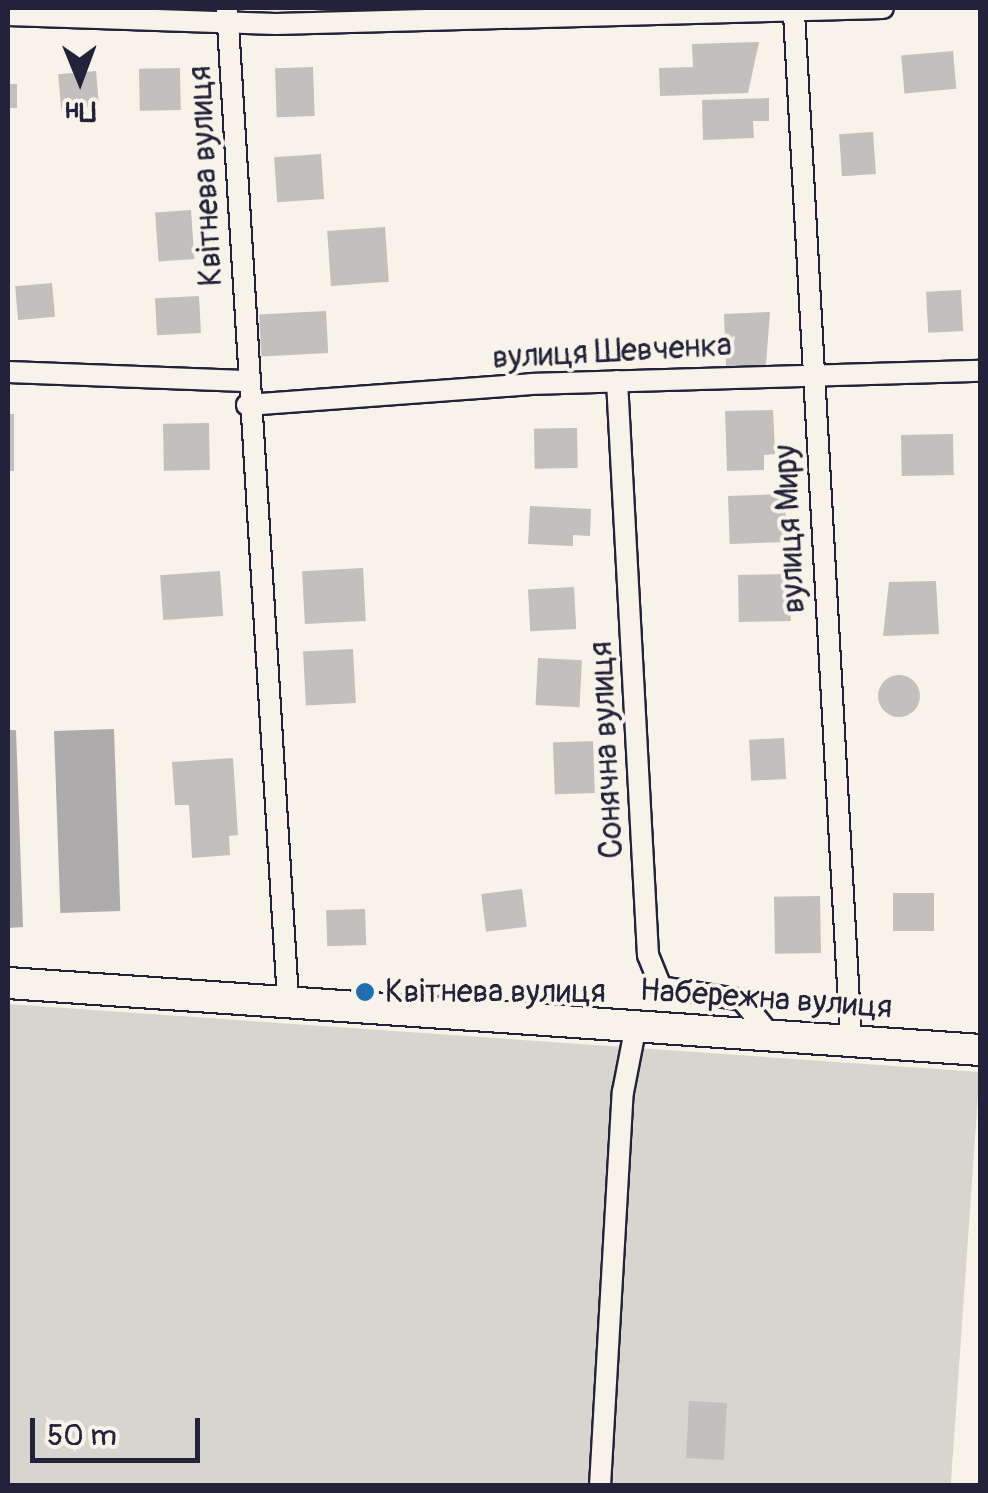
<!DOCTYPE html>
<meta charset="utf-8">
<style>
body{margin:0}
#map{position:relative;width:988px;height:1493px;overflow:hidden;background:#f7f3e8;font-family:Pangolin,sans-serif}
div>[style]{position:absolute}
.green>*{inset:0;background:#d8d5cf;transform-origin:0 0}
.water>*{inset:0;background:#aeabad;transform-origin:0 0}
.building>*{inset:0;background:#c2bfbd;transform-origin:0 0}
.round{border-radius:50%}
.roads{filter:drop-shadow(2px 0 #22223b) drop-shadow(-2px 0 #22223b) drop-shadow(0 2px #22223b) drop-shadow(0 -2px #22223b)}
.street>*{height:20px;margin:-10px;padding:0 10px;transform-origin:10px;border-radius:10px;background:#f7f3e8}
.secondary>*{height:30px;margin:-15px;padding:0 15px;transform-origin:15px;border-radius:15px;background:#f7f3e8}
.dots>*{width:28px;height:28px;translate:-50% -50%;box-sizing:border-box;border:5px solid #f7f3e8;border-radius:50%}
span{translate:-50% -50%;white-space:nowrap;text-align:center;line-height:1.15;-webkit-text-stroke:8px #f7f3e8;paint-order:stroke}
.street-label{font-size:32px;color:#22223b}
.poi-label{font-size:32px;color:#22223b}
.left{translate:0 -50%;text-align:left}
.frame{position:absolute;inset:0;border:10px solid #22223b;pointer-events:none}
.north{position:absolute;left:30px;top:30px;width:100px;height:100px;-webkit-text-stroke:8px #f7f3e8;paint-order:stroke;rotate:179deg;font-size:28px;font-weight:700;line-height:40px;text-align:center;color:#22223b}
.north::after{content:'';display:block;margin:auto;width:35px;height:45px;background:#22223b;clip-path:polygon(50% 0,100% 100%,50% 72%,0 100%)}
.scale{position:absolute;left:30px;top:1418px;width:170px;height:45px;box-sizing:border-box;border:5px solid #22223b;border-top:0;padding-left:12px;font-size:30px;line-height:35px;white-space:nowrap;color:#22223b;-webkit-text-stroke:8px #f7f3e8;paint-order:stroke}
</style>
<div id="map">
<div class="green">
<div style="left:8px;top:1004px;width:974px;height:481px;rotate:4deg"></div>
</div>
<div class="water">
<div style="left:114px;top:729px;width:182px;height:60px;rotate:88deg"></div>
<div style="clip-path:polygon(8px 730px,16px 730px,23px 927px,8px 928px)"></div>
</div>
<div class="building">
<div style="clip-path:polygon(759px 42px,748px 93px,660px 96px,659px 68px,693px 67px,692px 44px)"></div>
<div style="left:953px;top:51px;width:38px;height:52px;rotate:85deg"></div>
<div style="left:313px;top:67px;width:49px;height:38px;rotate:88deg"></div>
<div style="left:180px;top:68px;width:42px;height:41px;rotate:89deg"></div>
<div style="left:96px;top:71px;width:36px;height:38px;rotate:85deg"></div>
<div style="left:8px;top:84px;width:9px;height:24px"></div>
<div style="clip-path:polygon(769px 98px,769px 121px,753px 121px,754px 138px,703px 140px,702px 100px)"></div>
<div style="left:873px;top:132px;width:42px;height:34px;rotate:86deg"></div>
<div style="left:321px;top:154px;width:45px;height:47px;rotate:86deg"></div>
<div style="left:191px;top:210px;width:49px;height:36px;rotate:86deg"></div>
<div style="left:385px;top:227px;width:55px;height:58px;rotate:86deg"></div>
<div style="left:52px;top:283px;width:34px;height:37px;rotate:85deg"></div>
<div style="left:961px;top:290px;width:41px;height:35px;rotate:87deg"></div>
<div style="left:199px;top:296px;width:37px;height:44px;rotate:87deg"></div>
<div style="left:326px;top:311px;width:42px;height:67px;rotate:87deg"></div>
<div style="clip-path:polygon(770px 312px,766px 365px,726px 366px,724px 314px)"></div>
<div style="clip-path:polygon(773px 410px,775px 454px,764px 455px,764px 470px,727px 471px,725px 411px)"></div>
<div style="left:8px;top:414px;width:6px;height:57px"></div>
<div style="left:209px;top:423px;width:47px;height:46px;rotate:89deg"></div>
<div style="left:577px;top:428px;width:40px;height:43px;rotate:89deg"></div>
<div style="left:953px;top:434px;width:41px;height:52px;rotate:89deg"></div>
<div style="left:785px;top:494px;width:48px;height:57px;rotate:88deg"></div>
<div style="clip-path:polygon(530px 506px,591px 509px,590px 536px,573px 535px,573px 546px,528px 544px)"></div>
<div style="left:363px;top:568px;width:53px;height:61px;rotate:87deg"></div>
<div style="left:220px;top:571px;width:45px;height:60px;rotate:86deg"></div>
<div style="left:790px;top:574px;width:47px;height:52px;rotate:89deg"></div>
<div style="clip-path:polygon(936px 581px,939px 634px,883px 636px,889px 582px)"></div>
<div style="left:574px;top:587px;width:42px;height:46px;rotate:87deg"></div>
<div style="left:353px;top:649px;width:54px;height:50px;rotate:87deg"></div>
<div style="left:538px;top:658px;width:44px;height:47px;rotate:3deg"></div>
<div class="round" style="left:878px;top:675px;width:42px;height:42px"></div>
<div style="left:784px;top:738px;width:41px;height:35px;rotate:87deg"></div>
<div style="left:593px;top:741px;width:52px;height:40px;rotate:88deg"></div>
<div style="clip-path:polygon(233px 758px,238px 835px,229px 836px,230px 855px,192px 858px,189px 805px,175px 805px,172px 762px)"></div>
<div style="left:522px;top:889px;width:38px;height:41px;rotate:83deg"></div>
<div style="left:893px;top:893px;width:41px;height:38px"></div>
<div style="left:820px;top:896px;width:57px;height:46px;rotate:89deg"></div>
<div style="left:365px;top:909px;width:36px;height:39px;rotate:88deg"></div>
<div style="left:689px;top:1401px;width:38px;height:57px;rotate:3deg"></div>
</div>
<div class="roads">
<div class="street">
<div style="left:227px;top:8px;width:995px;rotate:86.48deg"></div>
<div style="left:794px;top:13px;width:1029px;rotate:86.82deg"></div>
<div style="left:8px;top:15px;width:268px;rotate:1.9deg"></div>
<div style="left:276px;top:24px;width:607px;rotate:-1.51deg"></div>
<div style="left:8px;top:372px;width:237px;rotate:2.2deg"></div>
<div style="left:617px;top:381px;width:575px;rotate:86.91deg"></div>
<div style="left:648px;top:955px;width:35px;rotate:68deg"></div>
<div style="left:661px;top:987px;width:82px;rotate:9.1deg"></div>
<div style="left:742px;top:1000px;width:45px;rotate:51.3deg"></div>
<div style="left:247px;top:405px;width:285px;rotate:-4.2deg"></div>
<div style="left:531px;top:384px;width:449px;rotate:-1.7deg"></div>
<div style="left:600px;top:1486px;width:395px;rotate:-86.7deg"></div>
<div style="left:623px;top:1092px;width:68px;rotate:-79deg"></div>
</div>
<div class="secondary">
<div style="left:8px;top:983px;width:974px;rotate:3.94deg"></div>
</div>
</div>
<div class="dots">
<div style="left:365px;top:992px;background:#1f6fb2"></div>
</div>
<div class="street-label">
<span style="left:206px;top:176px;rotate:-93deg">Квітнева вулиця</span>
<span style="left:612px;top:352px;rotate:-3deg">вулиця Шевченка</span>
<span style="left:790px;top:529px;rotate:-93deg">вулиця Миру</span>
<span style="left:607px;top:750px;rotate:-93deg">Сонячна вулиця</span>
<span style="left:766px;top:999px;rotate:4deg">Набережна вулиця</span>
</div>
<div class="poi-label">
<span class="left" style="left:385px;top:992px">Квітнева вулиця</span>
</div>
<div class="frame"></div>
<div class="north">Пн</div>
<div class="scale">50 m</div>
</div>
